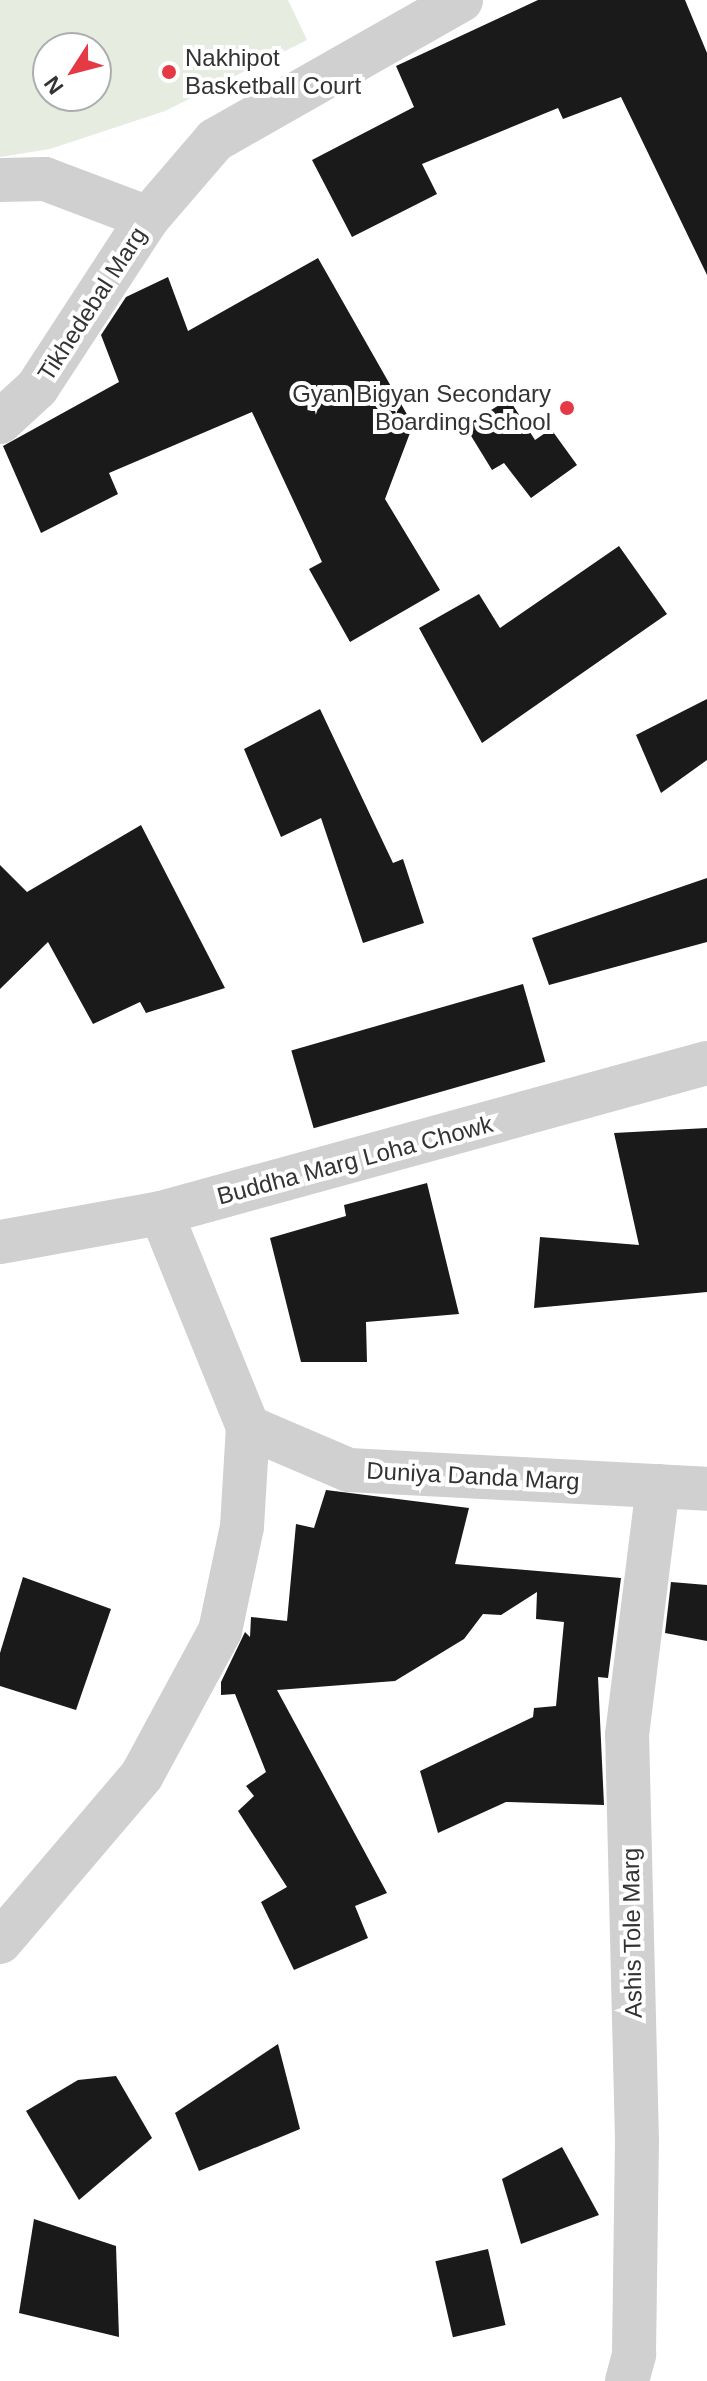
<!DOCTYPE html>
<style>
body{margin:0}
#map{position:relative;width:707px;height:2381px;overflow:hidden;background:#fff;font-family:Helvetica,sans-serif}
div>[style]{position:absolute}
.green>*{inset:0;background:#e6ecdf}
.building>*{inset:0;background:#1a1a1a;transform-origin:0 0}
.street>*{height:44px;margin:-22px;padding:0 22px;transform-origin:22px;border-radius:22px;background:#d0d0d0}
.dots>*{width:22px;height:22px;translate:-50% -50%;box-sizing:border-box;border:4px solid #fff;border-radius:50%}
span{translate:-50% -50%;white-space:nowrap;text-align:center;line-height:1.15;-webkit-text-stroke:8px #fff;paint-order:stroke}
.poi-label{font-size:24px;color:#333}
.left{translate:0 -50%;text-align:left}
.right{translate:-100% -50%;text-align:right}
.street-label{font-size:24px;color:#333}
.north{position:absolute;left:32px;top:32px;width:80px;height:80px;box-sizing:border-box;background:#fff;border:2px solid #adadad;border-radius:50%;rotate:234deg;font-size:22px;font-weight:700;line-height:32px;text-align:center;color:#333}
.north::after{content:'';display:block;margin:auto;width:28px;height:36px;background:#e63946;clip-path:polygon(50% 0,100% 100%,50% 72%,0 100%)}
</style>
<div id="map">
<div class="green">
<div style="clip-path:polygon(evenodd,0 0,288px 0,307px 40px,165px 111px,50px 149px,0 157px,0 0,48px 48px,96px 48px,96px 96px,48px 96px,48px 48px)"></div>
</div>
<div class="building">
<div style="clip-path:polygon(538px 0,685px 0,707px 53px,707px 275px,621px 97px,563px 119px,558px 108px,422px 164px,437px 194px,352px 237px,312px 160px,414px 107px,396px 66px)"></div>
<div style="clip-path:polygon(318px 258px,413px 425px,385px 499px,440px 590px,350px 642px,309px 569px,322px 562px,252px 412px,109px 473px,118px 494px,41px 533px,3px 446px,119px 382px,101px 335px,126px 297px,168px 277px,188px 331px)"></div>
<div style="clip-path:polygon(509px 399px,535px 440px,551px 429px,577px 465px,531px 498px,504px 463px,492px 470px,465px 426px)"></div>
<div style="clip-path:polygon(619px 546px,667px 614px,482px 743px,419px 628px,479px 594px,500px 628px)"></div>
<div style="clip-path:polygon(707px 699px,707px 760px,661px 793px,636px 735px)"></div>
<div style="clip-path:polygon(320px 709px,393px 863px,403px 859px,424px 923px,363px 943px,321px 818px,281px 837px,244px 749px)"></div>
<div style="clip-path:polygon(141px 825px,225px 988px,146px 1013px,140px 1002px,93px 1024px,48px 942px,0 989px,0 865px,27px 892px)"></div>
<div style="clip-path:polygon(707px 878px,707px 942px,549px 985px,532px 938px)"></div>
<div style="left:523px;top:984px;width:81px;height:241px;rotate:74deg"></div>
<div style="clip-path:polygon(707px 1128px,707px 1292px,534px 1308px,540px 1237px,639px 1245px,614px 1133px)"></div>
<div style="clip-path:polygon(427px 1183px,459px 1314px,366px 1322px,367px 1362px,301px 1362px,270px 1238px,346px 1216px,344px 1205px)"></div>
<div style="clip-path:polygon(326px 1490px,469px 1508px,455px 1564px,621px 1578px,608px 1678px,598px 1677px,604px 1805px,506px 1802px,438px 1833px,420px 1771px,533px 1717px,534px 1708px,556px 1706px,564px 1622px,536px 1619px,537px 1592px,501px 1615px,483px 1614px,464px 1639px,395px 1681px,277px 1690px,387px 1893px,355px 1906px,368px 1938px,294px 1970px,261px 1902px,287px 1887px,238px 1811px,254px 1796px,246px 1786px,266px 1772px,235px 1694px,221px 1695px,221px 1682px,245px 1632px,250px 1637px,251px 1617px,287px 1621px,296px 1524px,314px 1528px)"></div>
<div style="clip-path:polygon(23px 1577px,111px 1609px,76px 1710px,0 1686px,0 1653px)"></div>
<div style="clip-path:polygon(671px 1582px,707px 1585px,707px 1641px,665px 1633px)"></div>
<div style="clip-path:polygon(278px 2044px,300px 2129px,199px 2171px,175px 2113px)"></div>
<div style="clip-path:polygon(116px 2076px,152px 2138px,79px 2200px,26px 2111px,78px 2080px)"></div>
<div style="clip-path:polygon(562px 2147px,599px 2215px,521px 2244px,502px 2179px)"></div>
<div style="clip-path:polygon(34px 2219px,116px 2246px,119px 2337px,19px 2313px)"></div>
<div style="left:488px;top:2249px;width:78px;height:54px;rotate:77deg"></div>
</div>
<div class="street">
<div style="left:0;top:180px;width:45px;rotate:-1.3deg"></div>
<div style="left:45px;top:179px;width:110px;rotate:20.7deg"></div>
<div style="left:0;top:422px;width:50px;rotate:-42.6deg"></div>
<div style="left:37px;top:388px;width:203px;rotate:-56.9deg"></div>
<div style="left:148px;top:218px;width:103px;rotate:-49.3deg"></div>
<div style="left:215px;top:140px;width:283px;rotate:-29.6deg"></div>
<div style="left:0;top:1242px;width:164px;rotate:-10.2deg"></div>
<div style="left:161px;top:1213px;width:566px;rotate:-15.36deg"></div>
<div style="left:248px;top:1427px;width:110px;rotate:23.1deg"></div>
<div style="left:349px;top:1470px;width:359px;rotate:3deg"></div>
<div style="left:0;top:1942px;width:219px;rotate:-49.6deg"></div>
<div style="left:142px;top:1775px;width:164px;rotate:-61.6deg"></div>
<div style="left:220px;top:1631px;width:106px;rotate:-78.1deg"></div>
<div style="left:242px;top:1527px;width:100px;rotate:-86.6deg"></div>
<div style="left:248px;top:1427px;width:231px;rotate:-112.1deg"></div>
<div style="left:627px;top:2381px;width:28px;rotate:-75deg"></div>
<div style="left:634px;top:2354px;width:213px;rotate:-89.2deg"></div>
<div style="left:637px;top:2141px;width:406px;rotate:-91.4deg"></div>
<div style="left:627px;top:1735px;width:251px;rotate:-82.9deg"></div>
</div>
<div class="dots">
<div style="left:169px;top:72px;background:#e63946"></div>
<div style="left:567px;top:408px;background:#e63946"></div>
</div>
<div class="poi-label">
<span class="left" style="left:185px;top:72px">Nakhipot<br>Basketball Court</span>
<span class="right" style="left:551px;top:408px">Gyan Bigyan Secondary<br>Boarding School</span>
</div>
<div class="street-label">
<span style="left:92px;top:304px;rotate:-57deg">Tikhedebal Marg</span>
<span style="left:355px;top:1160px;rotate:-15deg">Buddha Marg Loha Chowk</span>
<span style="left:473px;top:1476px;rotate:3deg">Duniya Danda Marg</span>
<span style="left:632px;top:1933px;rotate:-91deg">Ashis Tole Marg</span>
</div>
<div class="north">N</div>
</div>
